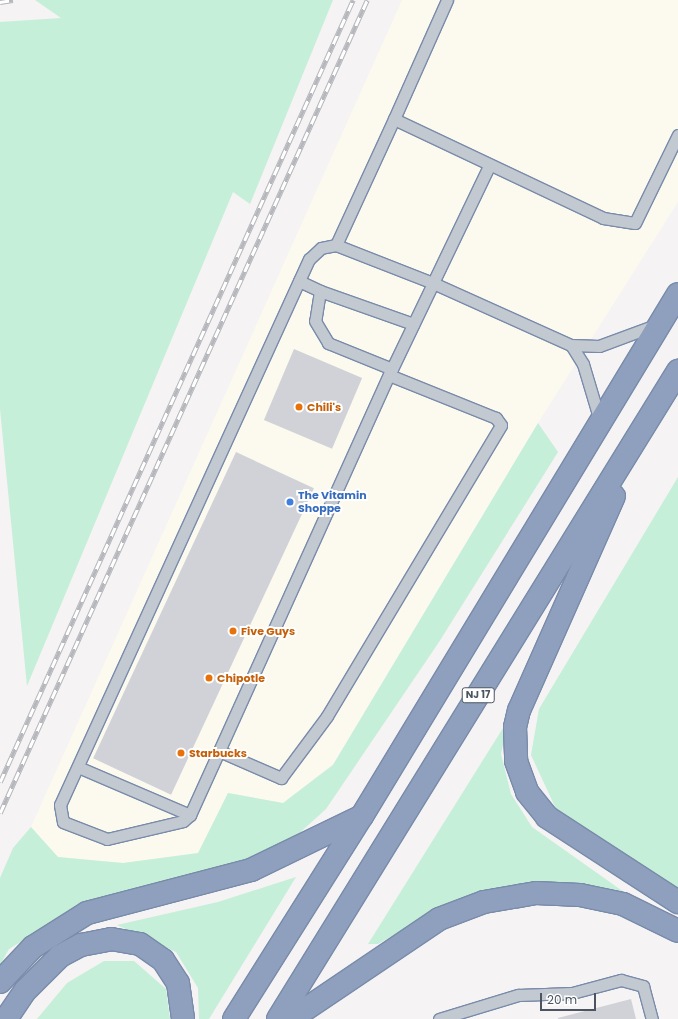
<!DOCTYPE html>
<style>
body{margin:0}
#map{position:relative;width:678px;height:1019px;overflow:hidden;background:#f5f3f3;font-family:Poppins,sans-serif}
div>[style]{position:absolute}
.commercial>*{inset:0;background:#fcfaef}
.green>*{inset:0;background:#c5efd9}
.building>*{inset:0;background:#d0d2d7;transform-origin:0 0}
.roads{filter:drop-shadow(1px 0 #798baa) drop-shadow(-1px 0 #798baa) drop-shadow(0 1px #798baa) drop-shadow(0 -1px #798baa)}
.lane>*{height:11px;margin:-5.5px;padding:0 5.5px;transform-origin:5.5px;border-radius:5.5px;background:#c2c9d1}
.highway>*{height:22px;margin:-11px;padding:0 11px;transform-origin:11px;border-radius:11px;background:#8ea0be}
.rail>*{height:4.5px;margin-top:-2.25px;transform-origin:0;background:repeating-linear-gradient(90deg,#fff 0 9px,#b5b7bc 0 18px);box-sizing:border-box;border-block:1px solid #b5b7bc}
.dots>*{width:11px;height:11px;translate:-50% -50%;box-sizing:border-box;border:2px solid #fff;border-radius:50%}
span{translate:-50% -50%;white-space:nowrap;text-align:center;line-height:1.15;-webkit-text-stroke:4px #fff;paint-order:stroke}
.shield-label span{padding:1px 3px;background:#fff;border:1px solid;border-radius:3px;-webkit-text-stroke-width:0}
.shield-label{font-size:10px;color:#4b5460;font-weight:700}
.food-label{font-size:11px;color:#c56008;font-weight:700}
.left{translate:0 -50%;text-align:left}
.shop-label{font-size:11px;color:#366cbe;font-weight:700}
.scale{position:absolute;left:540px;top:993px;width:56px;height:18px;box-sizing:border-box;border:2px solid #4b5460;border-top:0;padding-left:5px;font-size:12px;line-height:14px;white-space:nowrap;color:#4b5460;-webkit-text-stroke:3px #fff;paint-order:stroke}
</style>
<div id="map">
<div class="commercial">
<div style="clip-path:polygon(402px 0,678px 0,678px 202px,538px 423px,333px 764px,283px 803px,228px 793px,199px 853px,123px 863px,58px 857px,31px 827px)"></div>
</div>
<div class="green">
<div style="clip-path:polygon(35px 0,333px 0,250px 204px,233px 192px,27px 686px,0 409px,0 22px,61px 18px)"></div>
<div style="clip-path:polygon(538px 423px,558px 452px,439px 642px,326px 809px,285px 846px,212px 872px,82px 905px,9px 949px,0 965px,0 878px,13px 848px,31px 827px,58px 857px,123px 863px,198px 853px,228px 793px,283px 803px,333px 765px)"></div>
<div style="clip-path:polygon(678px 477px,678px 891px,557px 811px,531px 755px,539px 709px)"></div>
<div style="clip-path:polygon(508px 720px,501px 754px,511px 794px,532px 827px,638px 902px,585px 890px,510px 885px,441px 908px,378px 944px,368px 944px)"></div>
<div style="clip-path:polygon(296px 877px,209px 1019px,199px 1019px,198px 988px,176px 952px,117px 925px,218px 902px)"></div>
<div style="clip-path:polygon(104px 961px,134px 961px,166px 989px,170px 1019px,37px 1019px,67px 983px)"></div>
</div>
<div class="building">
<div style="left:294px;top:349px;width:74px;height:77px;rotate:23deg"></div>
<div style="left:236px;top:452px;width:86px;height:338px;rotate:25deg"></div>
<div style="clip-path:polygon(631px 999px,636px 1019px,558px 1019px,558px 1018px)"></div>
</div>
<div class="roads">
<div class="lane">
<div style="left:447px;top:0;width:130px;rotate:114deg"></div>
<div style="left:394px;top:119px;width:231px;rotate:25.3deg"></div>
<div style="left:603px;top:218px;width:32px;rotate:9deg"></div>
<div style="left:635px;top:223px;width:98px;rotate:-64deg"></div>
<div style="left:489px;top:166px;width:130px;rotate:115.6deg"></div>
<div style="left:433px;top:283px;width:104px;rotate:-158.6deg"></div>
<div style="left:336px;top:245px;width:15px;rotate:169deg"></div>
<div style="left:321px;top:248px;width:16px;rotate:137deg"></div>
<div style="left:309px;top:259px;width:600px;rotate:114.52deg"></div>
<div style="left:60px;top:805px;width:17px;rotate:80deg"></div>
<div style="left:63px;top:822px;width:47px;rotate:21.1deg"></div>
<div style="left:107px;top:839px;width:78px;rotate:-13.3deg"></div>
<div style="left:183px;top:821px;width:9px;rotate:-41deg"></div>
<div style="left:190px;top:815px;width:70px;rotate:-65.6deg"></div>
<div style="left:219px;top:751px;width:68px;rotate:23.5deg"></div>
<div style="left:281px;top:778px;width:77px;rotate:-53.4deg"></div>
<div style="left:327px;top:716px;width:339px;rotate:-59.1deg"></div>
<div style="left:501px;top:425px;width:9px;rotate:-126deg"></div>
<div style="left:496px;top:418px;width:115px;rotate:-158.1deg"></div>
<div style="left:389px;top:375px;width:102px;rotate:-64.4deg"></div>
<div style="left:433px;top:283px;width:151px;rotate:24.2deg"></div>
<div style="left:336px;top:245px;width:139px;rotate:-65.3deg"></div>
<div style="left:299px;top:281px;width:23px;rotate:25deg"></div>
<div style="left:320px;top:291px;width:99px;rotate:19.5deg"></div>
<div style="left:320px;top:291px;width:30px;rotate:99deg"></div>
<div style="left:315px;top:321px;width:26px;rotate:59deg"></div>
<div style="left:328px;top:343px;width:69px;rotate:22.1deg"></div>
<div style="left:600px;top:421px;width:59px;rotate:-106.6deg"></div>
<div style="left:583px;top:364px;width:22px;rotate:-122deg"></div>
<div style="left:571px;top:345px;width:28px;rotate:2deg"></div>
<div style="left:599px;top:346px;width:63px;rotate:-20.4deg"></div>
<div style="left:219px;top:751px;width:413px;rotate:-65.7deg"></div>
<div style="left:78px;top:767px;width:122px;rotate:23.2deg"></div>
<div style="left:439px;top:1019px;width:83px;rotate:-16.9deg"></div>
<div style="left:518px;top:995px;width:54px;rotate:-2.1deg"></div>
<div style="left:572px;top:993px;width:51px;rotate:-14.9deg"></div>
<div style="left:621px;top:980px;width:23px;rotate:15deg"></div>
<div style="left:643px;top:986px;width:34px;rotate:75deg"></div>
</div>
<div class="highway">
<div style="left:614px;top:496px;width:234px;rotate:113.9deg"></div>
<div style="left:519px;top:710px;width:17px;rotate:103deg"></div>
<div style="left:515px;top:727px;width:34px;rotate:88deg"></div>
<div style="left:516px;top:761px;width:33px;rotate:70deg"></div>
<div style="left:527px;top:792px;width:32px;rotate:51deg"></div>
<div style="left:547px;top:817px;width:156px;rotate:33deg"></div>
<div style="left:0;top:982px;width:48px;rotate:-46.7deg"></div>
<div style="left:33px;top:947px;width:64px;rotate:-32.2deg"></div>
<div style="left:87px;top:913px;width:170px;rotate:-14.7deg"></div>
<div style="left:251px;top:870px;width:123px;rotate:-25.9deg"></div>
<div style="left:6px;top:1019px;width:34px;rotate:-56deg"></div>
<div style="left:25px;top:991px;width:49px;rotate:-45deg"></div>
<div style="left:60px;top:956px;width:24px;rotate:-28deg"></div>
<div style="left:81px;top:945px;width:31px;rotate:-11deg"></div>
<div style="left:111px;top:939px;width:29px;rotate:10deg"></div>
<div style="left:140px;top:944px;width:28px;rotate:35deg"></div>
<div style="left:163px;top:960px;width:27px;rotate:57deg"></div>
<div style="left:178px;top:983px;width:36px;rotate:82deg"></div>
<div style="left:234px;top:1019px;width:240px;rotate:-57.8deg"></div>
<div style="left:362px;top:816px;width:610px;rotate:-58.81deg"></div>
<div style="left:278px;top:1019px;width:762px;rotate:-58.31deg"></div>
<div style="left:291px;top:1019px;width:179px;rotate:-34deg"></div>
<div style="left:439px;top:919px;width:48px;rotate:-20.7deg"></div>
<div style="left:484px;top:902px;width:53px;rotate:-9.8deg"></div>
<div style="left:536px;top:893px;width:44px;rotate:2.6deg"></div>
<div style="left:580px;top:895px;width:44px;rotate:11.8deg"></div>
<div style="left:623px;top:904px;width:61px;rotate:26.1deg"></div>
</div>
</div>
<div class="rail">
<div style="left:0;top:2px;width:13px;rotate:-9deg"></div>
<div style="left:0;top:782px;width:858px;rotate:-65.71deg"></div>
<div style="left:0;top:813px;width:892px;rotate:-65.7deg"></div>
</div>
<div class="dots">
<div style="left:299px;top:407px;background:#e8710a"></div>
<div style="left:290px;top:502px;background:#3f7fe0"></div>
<div style="left:233px;top:631px;background:#e8710a"></div>
<div style="left:209px;top:678px;background:#e8710a"></div>
<div style="left:181px;top:753px;background:#e8710a"></div>
</div>
<div class="shield-label">
<span style="left:478px;top:695px">NJ 17</span>
</div>
<div class="food-label">
<span class="left" style="left:307px;top:407px">Chili's</span>
<span class="left" style="left:241px;top:631px">Five Guys</span>
<span class="left" style="left:217px;top:678px">Chipotle</span>
<span class="left" style="left:189px;top:753px">Starbucks</span>
</div>
<div class="shop-label">
<span class="left" style="left:298px;top:502px">The Vitamin<br>Shoppe</span>
</div>
<div class="scale">20 m</div>
</div>
